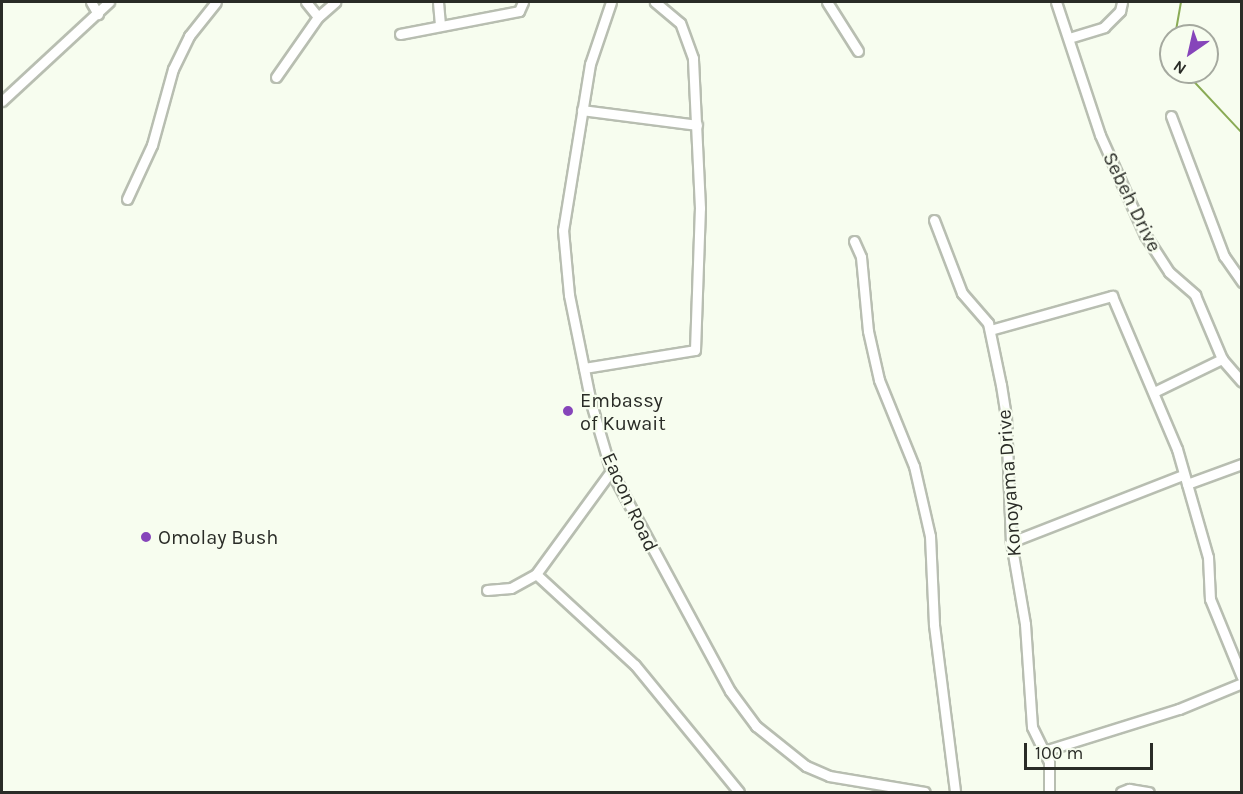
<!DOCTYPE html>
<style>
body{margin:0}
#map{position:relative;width:1243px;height:794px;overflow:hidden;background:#f7fdef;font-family:Karla,sans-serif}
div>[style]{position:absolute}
.stream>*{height:2px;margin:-1px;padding:0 1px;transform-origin:1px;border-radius:1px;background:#8aab55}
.roads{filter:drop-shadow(2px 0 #b8beb1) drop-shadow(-2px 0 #b8beb1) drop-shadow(0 2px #b8beb1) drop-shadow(0 -2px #b8beb1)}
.minor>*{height:9px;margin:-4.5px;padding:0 4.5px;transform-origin:4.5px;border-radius:4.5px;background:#fff}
.dots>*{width:16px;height:16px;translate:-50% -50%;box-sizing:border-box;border:3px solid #f7fdef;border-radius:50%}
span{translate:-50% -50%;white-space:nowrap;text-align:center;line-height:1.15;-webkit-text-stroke:4.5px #f7fdef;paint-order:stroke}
.street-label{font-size:20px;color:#2a2c27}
.poi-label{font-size:20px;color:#2a2c27}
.left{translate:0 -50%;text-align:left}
.frame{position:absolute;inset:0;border:3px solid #2a2c27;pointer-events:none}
.north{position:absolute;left:1159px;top:24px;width:60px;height:60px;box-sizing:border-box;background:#f7fdef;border:2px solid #a5a99f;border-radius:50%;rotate:214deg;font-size:16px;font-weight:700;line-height:24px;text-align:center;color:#2a2c27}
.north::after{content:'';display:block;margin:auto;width:21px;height:27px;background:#8645ba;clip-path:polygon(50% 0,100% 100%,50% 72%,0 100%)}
.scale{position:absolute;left:1024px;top:743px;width:129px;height:27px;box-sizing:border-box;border:3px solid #2a2c27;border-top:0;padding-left:8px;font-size:18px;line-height:21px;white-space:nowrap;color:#2a2c27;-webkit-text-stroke:4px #f7fdef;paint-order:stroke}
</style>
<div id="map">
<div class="stream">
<div style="left:1175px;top:36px;width:35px;rotate:-80deg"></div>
<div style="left:1185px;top:72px;width:83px;rotate:46.9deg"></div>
</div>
<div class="roads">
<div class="minor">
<div style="left:91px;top:2px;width:14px;rotate:60deg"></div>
<div style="left:306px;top:2px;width:19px;rotate:51deg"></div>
<div style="left:438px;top:2px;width:22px;rotate:85deg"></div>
<div style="left:611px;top:2px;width:65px;rotate:108.7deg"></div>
<div style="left:590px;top:64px;width:168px;rotate:99.2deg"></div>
<div style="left:563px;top:230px;width:65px;rotate:84.7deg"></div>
<div style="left:569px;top:295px;width:110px;rotate:78.5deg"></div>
<div style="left:591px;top:403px;width:71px;rotate:73.6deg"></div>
<div style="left:611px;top:471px;width:250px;rotate:61.6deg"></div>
<div style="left:730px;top:691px;width:44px;rotate:53.4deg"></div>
<div style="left:756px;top:726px;width:64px;rotate:38.7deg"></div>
<div style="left:806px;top:766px;width:25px;rotate:23deg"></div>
<div style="left:829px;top:776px;width:97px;rotate:9.5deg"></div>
<div style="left:827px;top:2px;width:58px;rotate:57.7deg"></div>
<div style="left:1056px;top:2px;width:140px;rotate:71.7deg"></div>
<div style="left:1100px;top:135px;width:110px;rotate:65.8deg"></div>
<div style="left:1145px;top:235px;width:44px;rotate:57deg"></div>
<div style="left:1169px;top:272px;width:35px;rotate:41deg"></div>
<div style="left:1195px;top:295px;width:69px;rotate:67.1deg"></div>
<div style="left:1222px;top:359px;width:30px;rotate:49deg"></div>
<div style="left:400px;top:34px;width:121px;rotate:-10.9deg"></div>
<div style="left:519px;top:11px;width:10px;rotate:-66deg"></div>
<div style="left:1069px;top:38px;width:37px;rotate:-17deg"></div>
<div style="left:1104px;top:27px;width:23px;rotate:-45deg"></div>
<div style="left:1120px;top:11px;width:9px;rotate:-77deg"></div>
<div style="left:276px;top:77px;width:73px;rotate:-55deg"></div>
<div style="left:318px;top:17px;width:23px;rotate:-41deg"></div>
<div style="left:2px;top:101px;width:146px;rotate:-42.8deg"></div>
<div style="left:582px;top:110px;width:116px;rotate:7.4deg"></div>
<div style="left:1171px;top:116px;width:150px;rotate:69.3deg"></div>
<div style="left:1224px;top:256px;width:32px;rotate:55deg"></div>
<div style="left:127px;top:199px;width:60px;rotate:-65.2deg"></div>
<div style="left:152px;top:145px;width:79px;rotate:-74.6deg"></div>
<div style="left:173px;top:69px;width:37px;rotate:-64deg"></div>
<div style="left:189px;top:36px;width:43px;rotate:-51.5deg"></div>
<div style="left:934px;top:220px;width:78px;rotate:69deg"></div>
<div style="left:962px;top:293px;width:40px;rotate:49deg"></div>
<div style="left:988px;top:323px;width:63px;rotate:78.2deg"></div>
<div style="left:1001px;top:385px;width:33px;rotate:81deg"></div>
<div style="left:1006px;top:418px;width:124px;rotate:87.7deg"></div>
<div style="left:1011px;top:542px;width:83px;rotate:80.3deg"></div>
<div style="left:1025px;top:624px;width:103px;rotate:86.1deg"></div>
<div style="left:1032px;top:727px;width:39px;rotate:64deg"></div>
<div style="left:1049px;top:762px;width:30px;rotate:90deg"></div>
<div style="left:854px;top:241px;width:17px;rotate:66deg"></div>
<div style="left:861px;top:257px;width:74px;rotate:84.6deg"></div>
<div style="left:868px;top:331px;width:50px;rotate:77.3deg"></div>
<div style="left:879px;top:380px;width:93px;rotate:67.9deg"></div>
<div style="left:914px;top:466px;width:72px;rotate:77.1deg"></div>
<div style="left:930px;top:536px;width:89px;rotate:87.4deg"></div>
<div style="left:934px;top:625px;width:168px;rotate:82.8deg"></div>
<div style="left:990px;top:330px;width:127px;rotate:-15.6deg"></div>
<div style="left:1112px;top:296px;width:166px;rotate:67deg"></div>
<div style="left:1177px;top:449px;width:112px;rotate:74deg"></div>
<div style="left:1208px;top:557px;width:42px;rotate:87.3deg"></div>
<div style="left:1210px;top:599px;width:84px;rotate:67.7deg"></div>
<div style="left:584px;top:368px;width:112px;rotate:-9.2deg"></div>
<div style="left:695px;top:350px;width:142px;rotate:-88deg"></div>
<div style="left:700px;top:208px;width:150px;rotate:-92.7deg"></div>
<div style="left:693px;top:58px;width:37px;rotate:-110deg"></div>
<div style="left:680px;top:23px;width:33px;rotate:-140deg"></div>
<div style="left:1154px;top:392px;width:76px;rotate:-25.9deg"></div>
<div style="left:1187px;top:484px;width:59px;rotate:-20deg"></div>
<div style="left:1011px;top:542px;width:185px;rotate:-21.3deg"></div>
<div style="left:536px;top:574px;width:134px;rotate:42.6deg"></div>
<div style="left:635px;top:665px;width:164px;rotate:50.7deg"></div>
<div style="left:487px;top:590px;width:24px;rotate:-5deg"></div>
<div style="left:511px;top:588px;width:29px;rotate:-29deg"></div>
<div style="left:536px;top:574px;width:127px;rotate:-53.9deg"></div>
<div style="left:1044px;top:751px;width:141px;rotate:-17.3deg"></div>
<div style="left:1179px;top:709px;width:68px;rotate:-22.4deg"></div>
<div style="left:1121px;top:792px;width:9px;rotate:-21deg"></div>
<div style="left:1129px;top:789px;width:20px;rotate:9deg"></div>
</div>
</div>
<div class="dots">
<div style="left:568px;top:411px;background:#8645ba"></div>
<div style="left:146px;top:537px;background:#8645ba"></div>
</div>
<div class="street-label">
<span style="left:1132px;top:202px;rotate:64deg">Sebeh Drive</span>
<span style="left:1009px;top:483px;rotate:-94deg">Konoyama Drive</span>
<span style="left:630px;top:502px;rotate:65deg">Eacon Road</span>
</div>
<div class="poi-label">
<span class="left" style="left:580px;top:412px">Embassy<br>of Kuwait</span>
<span class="left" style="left:158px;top:537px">Omolay Bush</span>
</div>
<div class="frame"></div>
<div class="north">N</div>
<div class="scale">100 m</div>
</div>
